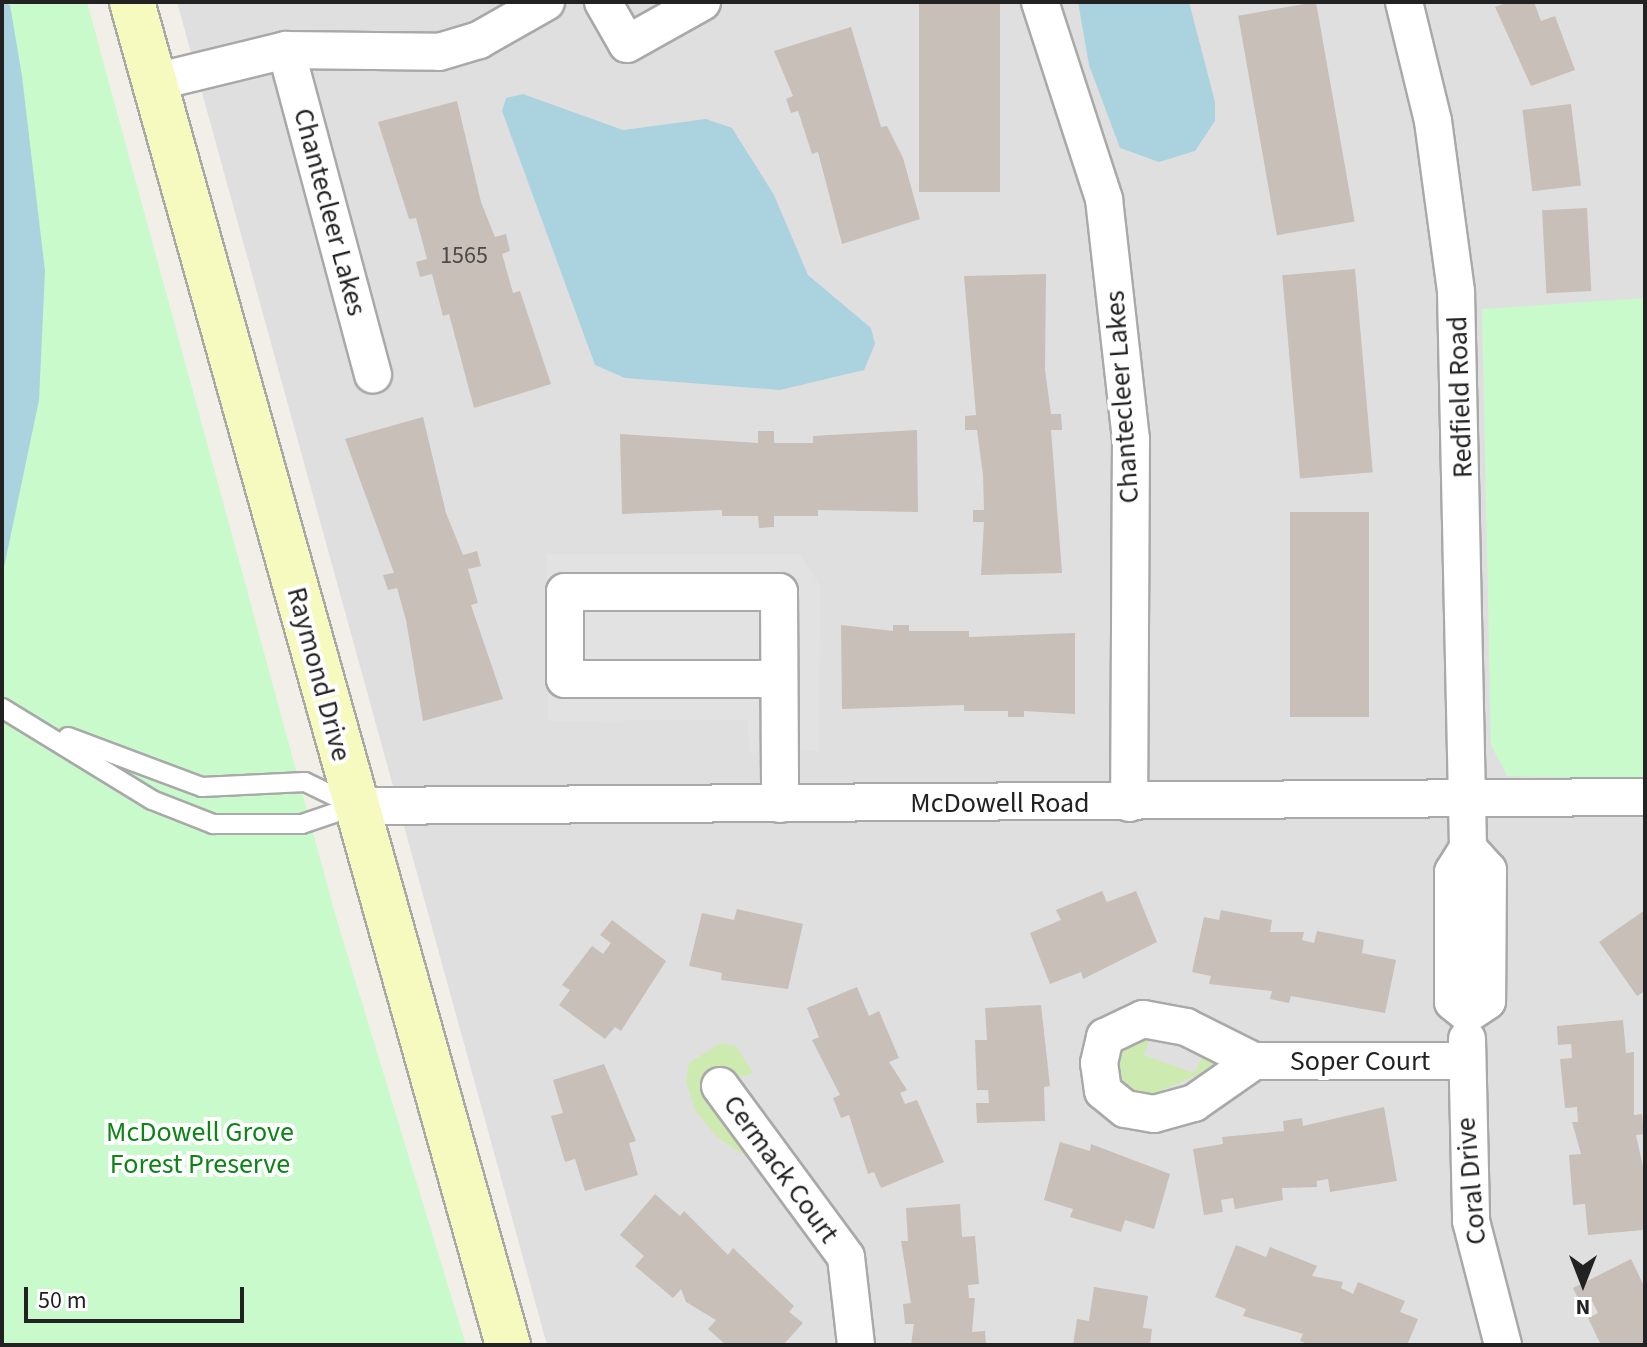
<!DOCTYPE html>
<style>
body{margin:0}
#map{position:relative;width:1647px;height:1347px;overflow:hidden;background:#f2efe9;font-family:"Source Sans 3",sans-serif}
div>[style]{position:absolute}
.residential>*{inset:0;background:#e0dfdf}
.grass>*{inset:0;background:#cdebb0}
.park>*{inset:0;background:#c8facc}
.parking>*{inset:0;background:#e2e2e2}
.water>*{inset:0;background:#aad3df}
.building>*{inset:0;background:#c7bfb8;transform-origin:0 0}
.roads{filter:drop-shadow(2px 0 #a9a9a9) drop-shadow(-2px 0 #a9a9a9) drop-shadow(0 2px #a9a9a9) drop-shadow(0 -2px #a9a9a9)}
.lane>*{height:18px;margin:-9px;padding:0 9px;transform-origin:9px;border-radius:9px;background:#fff}
.street>*{height:36px;margin:-18px;padding:0 18px;transform-origin:18px;border-radius:18px;background:#fff}
.secondary>*{height:44px;margin:-22px;padding:0 22px;transform-origin:22px;border-radius:22px;background:#f7fabf}
span{translate:-50% -50%;white-space:nowrap;text-align:center;line-height:1.15;-webkit-text-stroke:8px #fff;paint-order:stroke}
.number-label{font-size:24px;color:#4b4948}
.number-label span{-webkit-text-stroke-width:0}
.street-label{font-size:28px;color:#222}
.park-label{font-size:28px;color:#0c8416}
.frame{position:absolute;inset:0;border:4px solid #222;pointer-events:none}
.north{position:absolute;left:1543px;top:1243px;width:80px;height:80px;-webkit-text-stroke:6px #fff;paint-order:stroke;rotate:180deg;font-size:22px;font-weight:700;line-height:32px;text-align:center;color:#222}
.north::after{content:'';display:block;margin:auto;width:28px;height:36px;background:#222;clip-path:polygon(50% 0,100% 100%,50% 72%,0 100%)}
.scale{position:absolute;left:24px;top:1287px;width:220px;height:36px;box-sizing:border-box;border:4px solid #222;border-top:0;padding-left:10px;font-size:24px;line-height:28px;white-space:nowrap;color:#222;-webkit-text-stroke:6px #fff;paint-order:stroke}
</style>
<div id="map">
<div class="residential">
<div style="clip-path:polygon(177px 2px,1645px 2px,1645px 1345px,547px 1345px)"></div>
</div>
<div class="grass">
<div style="clip-path:polygon(1152px 1032px,1144px 1055px,1194px 1073px,1206px 1050px,1225px 1063px,1142px 1099px,1116px 1085px,1109px 1049px)"></div>
<div style="clip-path:polygon(721px 1043px,736px 1046px,753px 1073px,730px 1081px,760px 1166px,717px 1137px,696px 1112px,686px 1082px,689px 1063px)"></div>
</div>
<div class="park">
<div style="clip-path:polygon(2px 2px,87px 2px,336px 917px,466px 1345px,2px 1345px)"></div>
<div style="clip-path:polygon(1645px 298px,1645px 779px,1507px 776px,1491px 745px,1482px 309px)"></div>
</div>
<div class="parking">
<div style="clip-path:polygon(547px 554px,800px 554px,820px 586px,819px 751px,749px 753px,748px 720px,548px 721px)"></div>
</div>
<div class="water">
<div style="clip-path:polygon(2px 2px,10px 5px,22px 76px,45px 271px,39px 400px,2px 577px)"></div>
<div style="clip-path:polygon(1078px 2px,1189px 2px,1215px 102px,1215px 121px,1195px 151px,1159px 162px,1120px 148px,1089px 65px)"></div>
<div style="clip-path:polygon(523px 94px,623px 130px,706px 119px,732px 128px,774px 195px,808px 275px,871px 328px,875px 344px,864px 370px,780px 390px,625px 378px,595px 365px,502px 111px,506px 98px)"></div>
</div>
<div class="building">
<div style="left:919px;top:2px;width:81px;height:190px"></div>
<div style="left:1316px;top:2px;width:223px;height:79px;rotate:80deg"></div>
<div style="clip-path:polygon(1509px 2px,1534px 2px,1541px 21px,1555px 16px,1575px 70px,1531px 86px,1495px 7px)"></div>
<div style="clip-path:polygon(851px 27px,881px 127px,887px 126px,903px 158px,920px 219px,842px 244px,818px 152px,812px 154px,798px 111px,791px 113px,786px 99px,793px 96px,774px 51px)"></div>
<div style="clip-path:polygon(457px 101px,481px 202px,495px 237px,506px 234px,510px 251px,502px 254px,513px 293px,520px 291px,551px 384px,474px 408px,449px 314px,443px 316px,432px 274px,420px 277px,416px 262px,427px 259px,416px 218px,409px 219px,378px 122px)"></div>
<div style="left:1571px;top:104px;width:82px;height:49px;rotate:83deg"></div>
<div style="left:1587px;top:208px;width:83px;height:45px;rotate:87deg"></div>
<div style="left:1355px;top:269px;width:204px;height:73px;rotate:85deg"></div>
<div style="clip-path:polygon(1046px 274px,1045px 370px,1051px 414px,1061px 414px,1062px 430px,1051px 430px,1062px 573px,981px 575px,984px 522px,973px 522px,973px 510px,984px 510px,983px 475px,977px 430px,965px 430px,965px 416px,976px 415px,964px 276px)"></div>
<div style="clip-path:polygon(423px 417px,446px 513px,463px 555px,477px 551px,481px 566px,468px 569px,478px 603px,471px 605px,503px 699px,423px 721px,406px 620px,397px 588px,388px 590px,383px 575px,394px 573px,345px 439px)"></div>
<div style="clip-path:polygon(917px 430px,918px 512px,818px 510px,818px 516px,774px 516px,774px 527px,759px 528px,758px 516px,722px 516px,722px 510px,622px 514px,620px 434px,758px 443px,758px 431px,774px 431px,774px 443px,813px 443px,813px 436px)"></div>
<div style="left:1290px;top:512px;width:79px;height:205px"></div>
<div style="clip-path:polygon(841px 625px,893px 631px,893px 625px,909px 625px,909px 631px,969px 631px,969px 637px,1075px 633px,1075px 714px,1024px 711px,1024px 717px,1008px 717px,1008px 711px,964px 711px,964px 705px,842px 709px)"></div>
<div style="clip-path:polygon(1102px 891px,1107px 902px,1136px 891px,1157px 942px,1083px 979px,1081px 972px,1050px 984px,1030px 933px,1061px 920px,1056px 910px)"></div>
<div style="clip-path:polygon(737px 909px,803px 924px,788px 989px,721px 980px,722px 973px,689px 966px,702px 913px,734px 920px)"></div>
<div style="clip-path:polygon(1221px 910px,1272px 920px,1270px 932px,1304px 932px,1302px 940px,1314px 943px,1317px 931px,1364px 940px,1362px 953px,1396px 960px,1385px 1013px,1291px 996px,1289px 1003px,1270px 999px,1272px 991px,1209px 984px,1211px 976px,1192px 972px,1204px 917px,1219px 920px)"></div>
<div style="clip-path:polygon(1645px 910px,1645px 991px,1637px 996px,1599px 942px)"></div>
<div style="clip-path:polygon(612px 920px,666px 961px,621px 1031px,615px 1027px,605px 1039px,559px 1005px,570px 990px,562px 985px,592px 946px,603px 954px,611px 943px,600px 935px)"></div>
<div style="clip-path:polygon(857px 987px,869px 1016px,879px 1011px,899px 1058px,889px 1062px,907px 1090px,900px 1093px,905px 1104px,917px 1100px,944px 1162px,881px 1188px,874px 1172px,868px 1174px,849px 1115px,841px 1118px,833px 1098px,840px 1095px,812px 1040px,819px 1037px,807px 1008px)"></div>
<div style="clip-path:polygon(1041px 1005px,1050px 1086px,1044px 1087px,1045px 1121px,977px 1123px,976px 1103px,989px 1103px,988px 1090px,977px 1090px,975px 1040px,987px 1040px,985px 1008px)"></div>
<div style="clip-path:polygon(1623px 1020px,1626px 1053px,1634px 1052px,1634px 1115px,1642px 1114px,1644px 1134px,1636px 1135px,1645px 1176px,1643px 1230px,1588px 1235px,1585px 1204px,1573px 1205px,1569px 1155px,1581px 1154px,1572px 1122px,1578px 1122px,1577px 1107px,1565px 1108px,1560px 1059px,1572px 1058px,1571px 1044px,1558px 1045px,1557px 1026px)"></div>
<div style="clip-path:polygon(604px 1064px,636px 1141px,629px 1143px,638px 1175px,585px 1191px,575px 1159px,565px 1162px,551px 1116px,563px 1113px,553px 1080px)"></div>
<div style="clip-path:polygon(1384px 1107px,1397px 1181px,1330px 1192px,1328px 1179px,1317px 1181px,1317px 1187px,1282px 1188px,1283px 1200px,1235px 1209px,1233px 1198px,1221px 1200px,1223px 1212px,1204px 1215px,1193px 1149px,1223px 1144px,1222px 1137px,1284px 1131px,1283px 1121px,1302px 1118px,1303px 1126px)"></div>
<div style="clip-path:polygon(1060px 1142px,1090px 1151px,1091px 1144px,1170px 1174px,1154px 1229px,1125px 1220px,1121px 1232px,1070px 1217px,1073px 1209px,1044px 1200px)"></div>
<div style="clip-path:polygon(655px 1194px,680px 1216px,684px 1211px,728px 1255px,733px 1248px,794px 1306px,789px 1312px,803px 1323px,783px 1345px,726px 1345px,708px 1329px,716px 1320px,686px 1302px,681px 1289px,673px 1298px,635px 1266px,644px 1256px,620px 1235px)"></div>
<div style="clip-path:polygon(960px 1204px,962px 1237px,975px 1236px,979px 1284px,968px 1285px,969px 1298px,975px 1298px,972px 1332px,985px 1331px,986px 1345px,911px 1345px,914px 1324px,905px 1324px,903px 1304px,911px 1303px,901px 1241px,908px 1241px,906px 1208px)"></div>
<div style="clip-path:polygon(1236px 1245px,1266px 1257px,1270px 1247px,1317px 1266px,1312px 1276px,1343px 1282px,1341px 1288px,1353px 1294px,1358px 1282px,1405px 1301px,1400px 1312px,1418px 1319px,1407px 1345px,1311px 1345px,1300px 1341px,1303px 1334px,1243px 1316px,1246px 1309px,1215px 1297px)"></div>
<div style="clip-path:polygon(1631px 1259px,1645px 1288px,1645px 1345px,1601px 1345px,1588px 1318px,1598px 1313px,1592px 1301px,1582px 1306px,1573px 1288px)"></div>
<div style="clip-path:polygon(1094px 1287px,1148px 1296px,1143px 1328px,1152px 1329px,1150px 1345px,1073px 1345px,1077px 1319px,1089px 1321px)"></div>
</div>
<div class="roads">
<div class="lane">
<div style="left:2px;top:708px;width:176px;rotate:31.5deg"></div>
<div style="left:152px;top:800px;width:66px;rotate:21.5deg"></div>
<div style="left:213px;top:824px;width:89px"></div>
<div style="left:302px;top:824px;width:56px;rotate:-18.8deg"></div>
<div style="left:68px;top:737px;width:143px;rotate:20.5deg"></div>
<div style="left:202px;top:787px;width:103px;rotate:-2.8deg"></div>
<div style="left:305px;top:782px;width:51px;rotate:25.6deg"></div>
</div>
<div class="street">
<div style="left:603px;top:2px;width:48px;rotate:60.3deg"></div>
<div style="left:627px;top:44px;width:86px;rotate:-29.2deg"></div>
<div style="left:1040px;top:2px;width:207px;rotate:72deg"></div>
<div style="left:1104px;top:199px;width:242px;rotate:83.6deg"></div>
<div style="left:1131px;top:439px;width:364px;rotate:90.3deg"></div>
<div style="left:1404px;top:2px;width:122px;rotate:76.3deg"></div>
<div style="left:1433px;top:121px;width:173px;rotate:82.3deg"></div>
<div style="left:1456px;top:292px;width:556px;rotate:88.76deg"></div>
<div style="left:1468px;top:848px;width:28px;rotate:122deg"></div>
<div style="left:1453px;top:872px;width:130px;rotate:90deg"></div>
<div style="left:1453px;top:1002px;width:19px;rotate:39deg"></div>
<div style="left:286px;top:50px;width:336px;rotate:75deg"></div>
<div style="left:155px;top:82px;width:135px;rotate:-13.7deg"></div>
<div style="left:286px;top:50px;width:153px;rotate:0.7deg"></div>
<div style="left:439px;top:52px;width:42px;rotate:-16.7deg"></div>
<div style="left:479px;top:40px;width:77px;rotate:-29.6deg"></div>
<div style="left:779px;top:679px;width:214px;rotate:180deg"></div>
<div style="left:565px;top:679px;width:87px;rotate:-90deg"></div>
<div style="left:565px;top:592px;width:214px"></div>
<div style="left:779px;top:592px;width:212px;rotate:89.7deg"></div>
<div style="left:355px;top:806px;width:1290px;rotate:-0.4deg"></div>
<div style="left:1468px;top:848px;width:30px;rotate:48deg"></div>
<div style="left:1488px;top:870px;width:131px;rotate:90.4deg"></div>
<div style="left:1487px;top:1001px;width:23px;rotate:146deg"></div>
<div style="left:1467px;top:1039px;width:182px;rotate:88.7deg"></div>
<div style="left:1471px;top:1221px;width:128px;rotate:75.5deg"></div>
<div style="left:1254px;top:1061px;width:73px;rotate:145deg"></div>
<div style="left:1194px;top:1103px;width:41px;rotate:164.6deg"></div>
<div style="left:1154px;top:1114px;width:29px;rotate:-170deg"></div>
<div style="left:1125px;top:1109px;width:28px;rotate:-141deg"></div>
<div style="left:1103px;top:1091px;width:28px;rotate:-98deg"></div>
<div style="left:1099px;top:1063px;width:27px;rotate:-77deg"></div>
<div style="left:1105px;top:1037px;width:42px;rotate:-25.3deg"></div>
<div style="left:1143px;top:1019px;width:44px;rotate:10.5deg"></div>
<div style="left:1186px;top:1027px;width:76px;rotate:26.6deg"></div>
<div style="left:1254px;top:1061px;width:212px"></div>
<div style="left:720px;top:1086px;width:212px;rotate:53.6deg"></div>
<div style="left:846px;top:1257px;width:89px;rotate:83.5deg"></div>
</div>
<div class="secondary">
<div style="left:132px;top:2px;width:1395px;rotate:74.36deg"></div>
</div>
</div>
<div class="number-label">
<span style="left:464px;top:256px">1565</span>
</div>
<div class="street-label">
<span style="left:330px;top:212px;rotate:75deg">Chantecleer Lakes</span>
<span style="left:1122px;top:397px;rotate:-94deg">Chantecleer Lakes</span>
<span style="left:1460px;top:397px;rotate:-92deg">Redfield Road</span>
<span style="left:319px;top:674px;rotate:75deg">Raymond Drive</span>
<span style="left:1000px;top:803px">McDowell Road</span>
<span style="left:1360px;top:1061px">Soper Court</span>
<span style="left:781px;top:1169px;rotate:54deg">Cermack Court</span>
<span style="left:1471px;top:1181px;rotate:-95deg">Coral Drive</span>
</div>
<div class="park-label">
<span style="left:200px;top:1148px">McDowell Grove<br>Forest Preserve</span>
</div>
<div class="frame"></div>
<div class="north">N</div>
<div class="scale">50 m</div>
</div>
